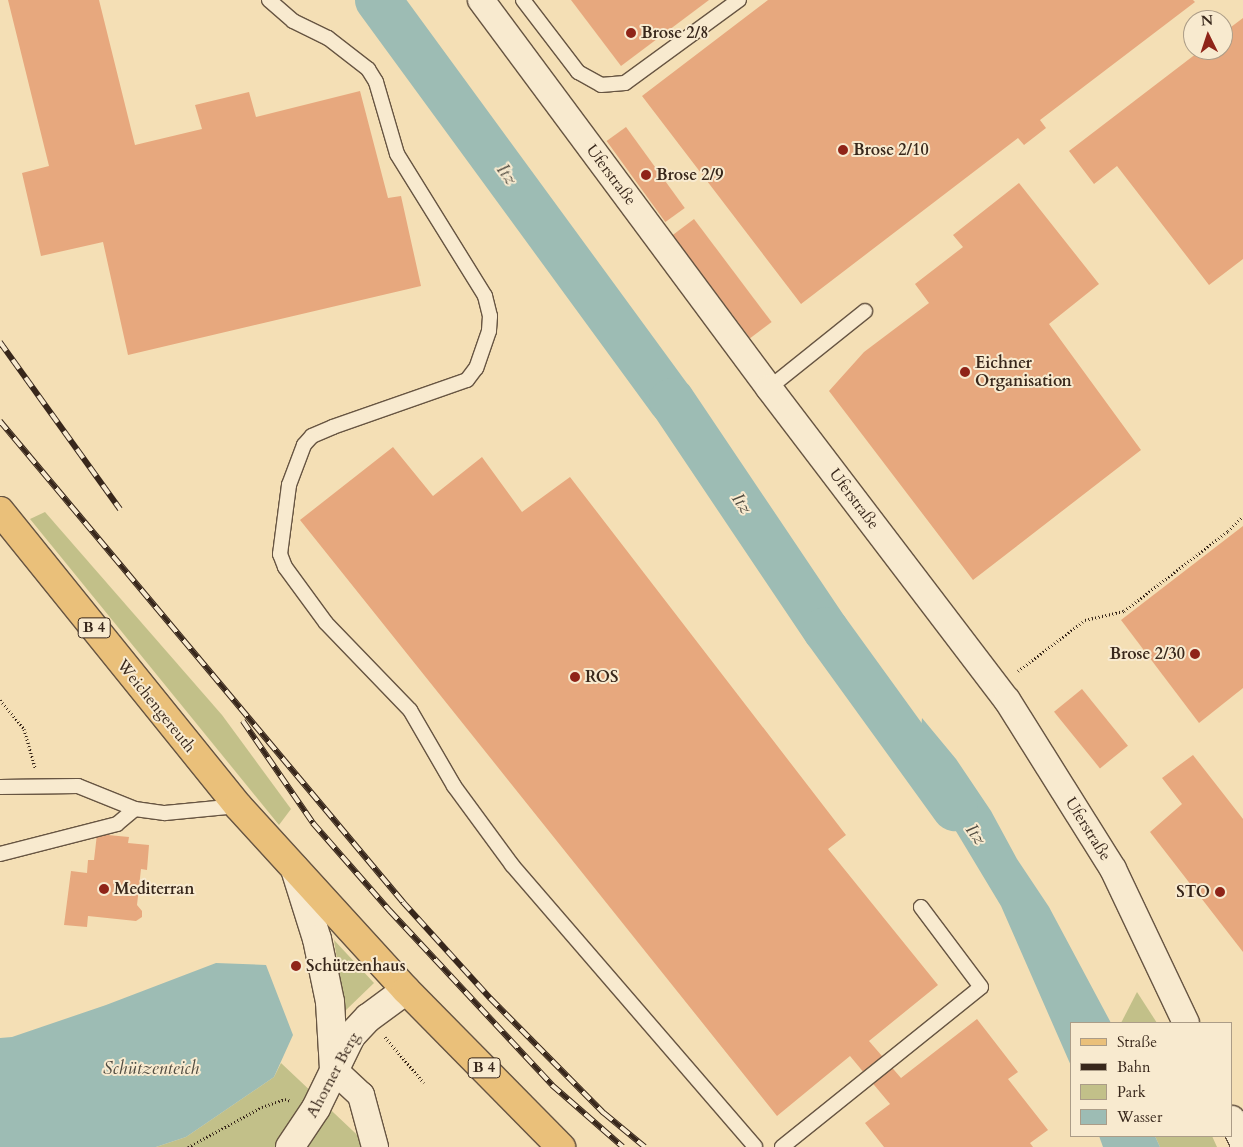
<!DOCTYPE html>
<meta charset="utf-8">
<style>
body{margin:0}
#map{position:relative;width:1243px;height:1147px;overflow:hidden;background:#f4dfb5;font-family:Cardo,serif}
div>[style]{position:absolute}
.green>*{inset:0;background:#c2c089}
.water>*{inset:0;background:#9dbcb4}
.river>*{height:46px;margin:-23px;padding:0 23px;transform-origin:23px;border-radius:23px;background:#9dbcb4}
.building>*{inset:0;background:#e7a87e;transform-origin:0 0}
.path>*{height:3px;margin-top:-1.5px;transform-origin:0;background:repeating-linear-gradient(90deg,#38271b 0 1px,transparent 0 3.5px)}
.roads{filter:drop-shadow(1px 0 #675542) drop-shadow(-1px 0 #675542) drop-shadow(0 1px #675542) drop-shadow(0 -1px #675542)}
.service>*{height:14px;margin:-7px;padding:0 7px;transform-origin:7px;border-radius:7px;background:#f8eacf}
.minor>*{height:26px;margin:-13px;padding:0 13px;transform-origin:13px;border-radius:13px;background:#f8eacf}
.tertiary>*{height:28px;margin:-14px;padding:0 14px;transform-origin:14px;border-radius:14px;background:#f8eacf}
.primary>*{height:28px;margin:-14px;padding:0 14px;transform-origin:14px;border-radius:14px;background:#eac07a}
.rail>*{height:5.5px;margin-top:-2.75px;transform-origin:0;background:repeating-linear-gradient(90deg,#f8eacf 0 11px,#38271b 0 22px);box-sizing:border-box;border-block:1px solid #38271b}
.dots>*{width:14px;height:14px;translate:-50% -50%;box-sizing:border-box;border:2px solid #f8eacf;border-radius:50%}
span{translate:-50% -50%;white-space:nowrap;text-align:center;line-height:1.15;-webkit-text-stroke:4px #f8eacf;paint-order:stroke}
.shield-label span{padding:1px 4px;background:#f8eacf;border:1px solid;border-radius:4px;-webkit-text-stroke-width:0}
.shield-label{font-size:15px;color:#38271b;font-weight:700}
.poi-label{font-size:16px;color:#38271b;font-weight:700}
.left{translate:0 -50%;text-align:left}
.right{translate:-100% -50%;text-align:right}
.street-label{font-size:16px;color:#38271b}
.water-label{font-size:18px;color:#514c41;font-style:italic}
.legend{position:absolute;left:1070px;top:1022px;width:162px;height:115px;box-sizing:border-box;background:#f8eacf;border:1px solid #ab9c87;margin:0;padding:6px 9px;list-style:none;font-size:15px;color:#38271b}
.legend li{display:flex;align-items:center;gap:10px;height:25px}
.legend b{width:25px;border:1px solid #ab9c87}
.north{position:absolute;left:1183px;top:10px;width:50px;height:50px;box-sizing:border-box;background:#f8eacf;border:1px solid #ab9c87;border-radius:50%;rotate:356deg;font-size:14px;font-weight:700;line-height:20px;text-align:center;color:#38271b}
.north::after{content:'';display:block;margin:auto;width:18px;height:22px;background:#8f2418;clip-path:polygon(50% 0,100% 100%,50% 72%,0 100%)}
</style>
<div id="map">
<div class="green">
<div style="clip-path:polygon(45px 512px,222px 715px,291px 809px,279px 825px,30px 519px)"></div>
<div style="clip-path:polygon(334px 940px,374px 983px,345px 1011px)"></div>
<div style="clip-path:polygon(1137px 992px,1157px 1023px,1121px 1023px)"></div>
<div style="clip-path:polygon(281px 1063px,370px 1147px,156px 1147px,186px 1137px,274px 1077px)"></div>
<div style="clip-path:polygon(1155px 1136px,1212px 1136px,1217px 1147px,1160px 1147px)"></div>
</div>
<div class="water">
<div style="clip-path:polygon(922px 718px,956px 759px,991px 811px,1017px 859px,1049px 907px,1111px 1023px,1072px 1023px,1072px 1068px,1001px 906px,939px 803px,916px 780px)"></div>
<div style="clip-path:polygon(216px 963px,266px 965px,293px 1035px,274px 1077px,186px 1137px,156px 1147px,0 1147px,0 1038px,12px 1037px,106px 1005px)"></div>
<div style="clip-path:polygon(1099px 1136px,1155px 1136px,1160px 1147px,1103px 1147px)"></div>
</div>
<div class="river">
<div style="left:378px;top:0;width:497px;rotate:53.8deg"></div>
<div style="left:672px;top:401px;width:276px;rotate:56.1deg"></div>
<div style="left:826px;top:630px;width:220px;rotate:54.1deg"></div>
</div>
<div class="building">
<div style="clip-path:polygon(8px 0,99px 0,135px 145px,202px 129px,195px 105px,249px 92px,256px 117px,360px 91px,388px 198px,401px 196px,421px 286px,128px 355px,103px 242px,41px 256px,22px 173px,49px 166px)"></div>
<div style="clip-path:polygon(571px 0,709px 0,621px 66px)"></div>
<div style="clip-path:polygon(768px 0,1193px 0,1195px 2px,1040px 120px,1046px 128px,1024px 145px,1018px 138px,801px 304px,642px 96px)"></div>
<div style="clip-path:polygon(1243px 18px,1243px 259px,1209px 285px,1117px 166px,1094px 184px,1069px 151px,1201px 50px,1223px 50px,1223px 33px)"></div>
<div style="left:626px;top:127px;width:100px;height:24px;rotate:54deg"></div>
<div style="clip-path:polygon(1019px 183px,1099px 284px,1049px 324px,1141px 450px,973px 580px,829px 391px,864px 352px,929px 303px,915px 284px,963px 247px,953px 235px)"></div>
<div style="left:694px;top:219px;width:129px;height:27px;rotate:53deg"></div>
<div style="clip-path:polygon(393px 447px,433px 496px,482px 457px,522px 512px,570px 477px,846px 835px,828px 849px,938px 985px,869px 1041px,901px 1078px,977px 1019px,1018px 1072px,1008px 1079px,1048px 1130px,1030px 1143px,1033px 1147px,884px 1147px,865px 1123px,890px 1104px,850px 1056px,777px 1116px,300px 520px)"></div>
<div style="clip-path:polygon(1243px 526px,1243px 688px,1199px 723px,1121px 620px)"></div>
<div style="left:1082px;top:689px;width:73px;height:36px;rotate:51deg"></div>
<div style="clip-path:polygon(1193px 755px,1243px 819px,1243px 952px,1150px 832px,1182px 804px,1162px 778px)"></div>
<div style="clip-path:polygon(97px 834px,129px 837px,128px 843px,149px 845px,147px 870px,141px 869px,137px 905px,142px 911px,142px 917px,136px 921px,88px 916px,87px 927px,64px 925px,71px 871px,87px 873px,88px 860px,94px 860px)"></div>
</div>
<div class="path">
<div style="left:1018px;top:671px;width:84px;rotate:-37.3deg"></div>
<div style="left:1085px;top:620px;width:40px;rotate:-13deg"></div>
<div style="left:1124px;top:611px;width:131px;rotate:-37.6deg"></div>
<div style="left:1228px;top:531px;width:21px;rotate:-45deg"></div>
<div style="left:0;top:700px;width:38px;rotate:50deg"></div>
<div style="left:24px;top:729px;width:40px;rotate:74deg"></div>
<div style="left:385px;top:1037px;width:60px;rotate:49.7deg"></div>
<div style="left:188px;top:1147px;width:84px;rotate:-28.4deg"></div>
<div style="left:262px;top:1107px;width:24px;rotate:-19deg"></div>
<div style="left:285px;top:1099px;width:6px;rotate:18deg"></div>
</div>
<div class="roads">
<div class="service">
<div style="left:269px;top:0;width:32px;rotate:41deg"></div>
<div style="left:293px;top:21px;width:39px;rotate:26deg"></div>
<div style="left:328px;top:38px;width:51px;rotate:37.8deg"></div>
<div style="left:368px;top:69px;width:15px;rotate:58deg"></div>
<div style="left:376px;top:82px;width:75px;rotate:73.7deg"></div>
<div style="left:397px;top:154px;width:167px;rotate:58.2deg"></div>
<div style="left:485px;top:296px;width:21px;rotate:76deg"></div>
<div style="left:490px;top:316px;width:15px;rotate:94deg"></div>
<div style="left:489px;top:331px;width:39px;rotate:109deg"></div>
<div style="left:476px;top:368px;width:15px;rotate:127deg"></div>
<div style="left:467px;top:380px;width:142px;rotate:160.7deg"></div>
<div style="left:333px;top:427px;width:23px;rotate:157deg"></div>
<div style="left:312px;top:436px;width:12px;rotate:132deg"></div>
<div style="left:304px;top:445px;width:43px;rotate:110.6deg"></div>
<div style="left:289px;top:485px;width:70px;rotate:97.4deg"></div>
<div style="left:280px;top:554px;width:14px;rotate:69deg"></div>
<div style="left:285px;top:567px;width:69px;rotate:53.8deg"></div>
<div style="left:326px;top:623px;width:121px;rotate:46deg"></div>
<div style="left:410px;top:710px;width:88px;rotate:59.9deg"></div>
<div style="left:454px;top:786px;width:98px;rotate:53.7deg"></div>
<div style="left:512px;top:865px;width:372px;rotate:49.2deg"></div>
<div style="left:523px;top:0;width:91px;rotate:52.6deg"></div>
<div style="left:578px;top:72px;width:26px;rotate:29deg"></div>
<div style="left:601px;top:85px;width:24px;rotate:-5deg"></div>
<div style="left:625px;top:83px;width:141px;rotate:-36.1deg"></div>
<div style="left:769px;top:388px;width:123px;rotate:-38.7deg"></div>
<div style="left:0;top:787px;width:78px;rotate:-0.7deg"></div>
<div style="left:78px;top:786px;width:61px;rotate:22deg"></div>
<div style="left:135px;top:809px;width:30px;rotate:8deg"></div>
<div style="left:165px;top:813px;width:73px;rotate:-5.5deg"></div>
<div style="left:0;top:854px;width:121px;rotate:-14.4deg"></div>
<div style="left:117px;top:824px;width:23px;rotate:-40deg"></div>
<div style="left:782px;top:1147px;width:255px;rotate:-38.8deg"></div>
<div style="left:981px;top:987px;width:100px;rotate:-126.9deg"></div>
</div>
<div class="minor">
<div style="left:481px;top:0;width:483px;rotate:53.4deg"></div>
<div style="left:769px;top:388px;width:392px;rotate:52.7deg"></div>
<div style="left:1007px;top:700px;width:199px;rotate:57.9deg"></div>
<div style="left:1113px;top:869px;width:170px;rotate:64.6deg"></div>
<div style="left:334px;top:1070px;width:37px;rotate:43deg"></div>
<div style="left:361px;top:1095px;width:54px;rotate:74.9deg"></div>
<div style="left:1232px;top:1119px;width:26px;rotate:65deg"></div>
</div>
<div class="tertiary">
<div style="left:295px;top:869px;width:73px;rotate:72.6deg"></div>
<div style="left:317px;top:939px;width:64px;rotate:78.3deg"></div>
<div style="left:330px;top:1002px;width:68px;rotate:86.6deg"></div>
<div style="left:290px;top:1147px;width:47px;rotate:-56.3deg"></div>
<div style="left:316px;top:1108px;width:80px;rotate:-64.1deg"></div>
<div style="left:351px;top:1036px;width:25px;rotate:-47deg"></div>
<div style="left:368px;top:1018px;width:47px;rotate:-36.4deg"></div>
</div>
<div class="primary">
<div style="left:0;top:511px;width:379px;rotate:51.1deg"></div>
<div style="left:238px;top:806px;width:249px;rotate:47.6deg"></div>
<div style="left:406px;top:990px;width:221px;rotate:45.4deg"></div>
</div>
</div>
<div class="rail">
<div style="left:0;top:342px;width:206px;rotate:54.3deg"></div>
<div style="left:0;top:421px;width:628px;rotate:50.04deg"></div>
<div style="left:403px;top:902px;width:130px;rotate:47.8deg"></div>
<div style="left:490px;top:998px;width:162px;rotate:45.3deg"></div>
<div style="left:604px;top:1113px;width:53px;rotate:39.7deg"></div>
<div style="left:243px;top:721px;width:124px;rotate:55.5deg"></div>
<div style="left:313px;top:823px;width:117px;rotate:48.8deg"></div>
<div style="left:390px;top:911px;width:238px;rotate:47deg"></div>
<div style="left:552px;top:1085px;width:94px;rotate:41.1deg"></div>
</div>
<div class="dots">
<div style="left:631px;top:33px;background:#8f2418"></div>
<div style="left:843px;top:150px;background:#8f2418"></div>
<div style="left:646px;top:175px;background:#8f2418"></div>
<div style="left:965px;top:372px;background:#8f2418"></div>
<div style="left:1195px;top:654px;background:#8f2418"></div>
<div style="left:575px;top:677px;background:#8f2418"></div>
<div style="left:104px;top:889px;background:#8f2418"></div>
<div style="left:1220px;top:892px;background:#8f2418"></div>
<div style="left:296px;top:966px;background:#8f2418"></div>
</div>
<div class="shield-label">
<span style="left:94px;top:628px">B 4</span>
<span style="left:484px;top:1068px">B 4</span>
</div>
<div class="poi-label">
<span class="left" style="left:641px;top:33px">Brose 2/8</span>
<span class="left" style="left:853px;top:150px">Brose 2/10</span>
<span class="left" style="left:656px;top:175px">Brose 2/9</span>
<span class="left" style="left:975px;top:372px">Eichner<br>Organisation</span>
<span class="right" style="left:1185px;top:654px">Brose 2/30</span>
<span class="left" style="left:585px;top:677px">ROS</span>
<span class="left" style="left:114px;top:889px">Mediterran</span>
<span class="right" style="left:1210px;top:892px">STO</span>
<span class="left" style="left:306px;top:966px">Schützenhaus</span>
</div>
<div class="street-label">
<span style="left:611px;top:175px;rotate:53deg">Uferstraße</span>
<span style="left:854px;top:499px;rotate:53deg">Uferstraße</span>
<span style="left:156px;top:706px;rotate:51deg">Weichengereuth</span>
<span style="left:1088px;top:829px;rotate:58deg">Uferstraße</span>
<span style="left:333px;top:1075px;rotate:-62deg">Ahorner Berg</span>
</div>
<div class="water-label">
<span style="left:506px;top:175px;rotate:54deg">Itz</span>
<span style="left:741px;top:504px;rotate:56deg">Itz</span>
<span style="left:975px;top:835px;rotate:54deg">Itz</span>
<span style="left:151px;top:1069px">Schützenteich</span>
</div>
<ul class="legend">
<li><b style="height:6px;background:#eac07a"></b>Straße</li>
<li><b style="height:6px;background:#38271b"></b>Bahn</li>
<li><b style="height:14px;background:#c2c089"></b>Park</li>
<li><b style="height:14px;background:#9dbcb4"></b>Wasser</li>
</ul>
<div class="north">N</div>
</div>
